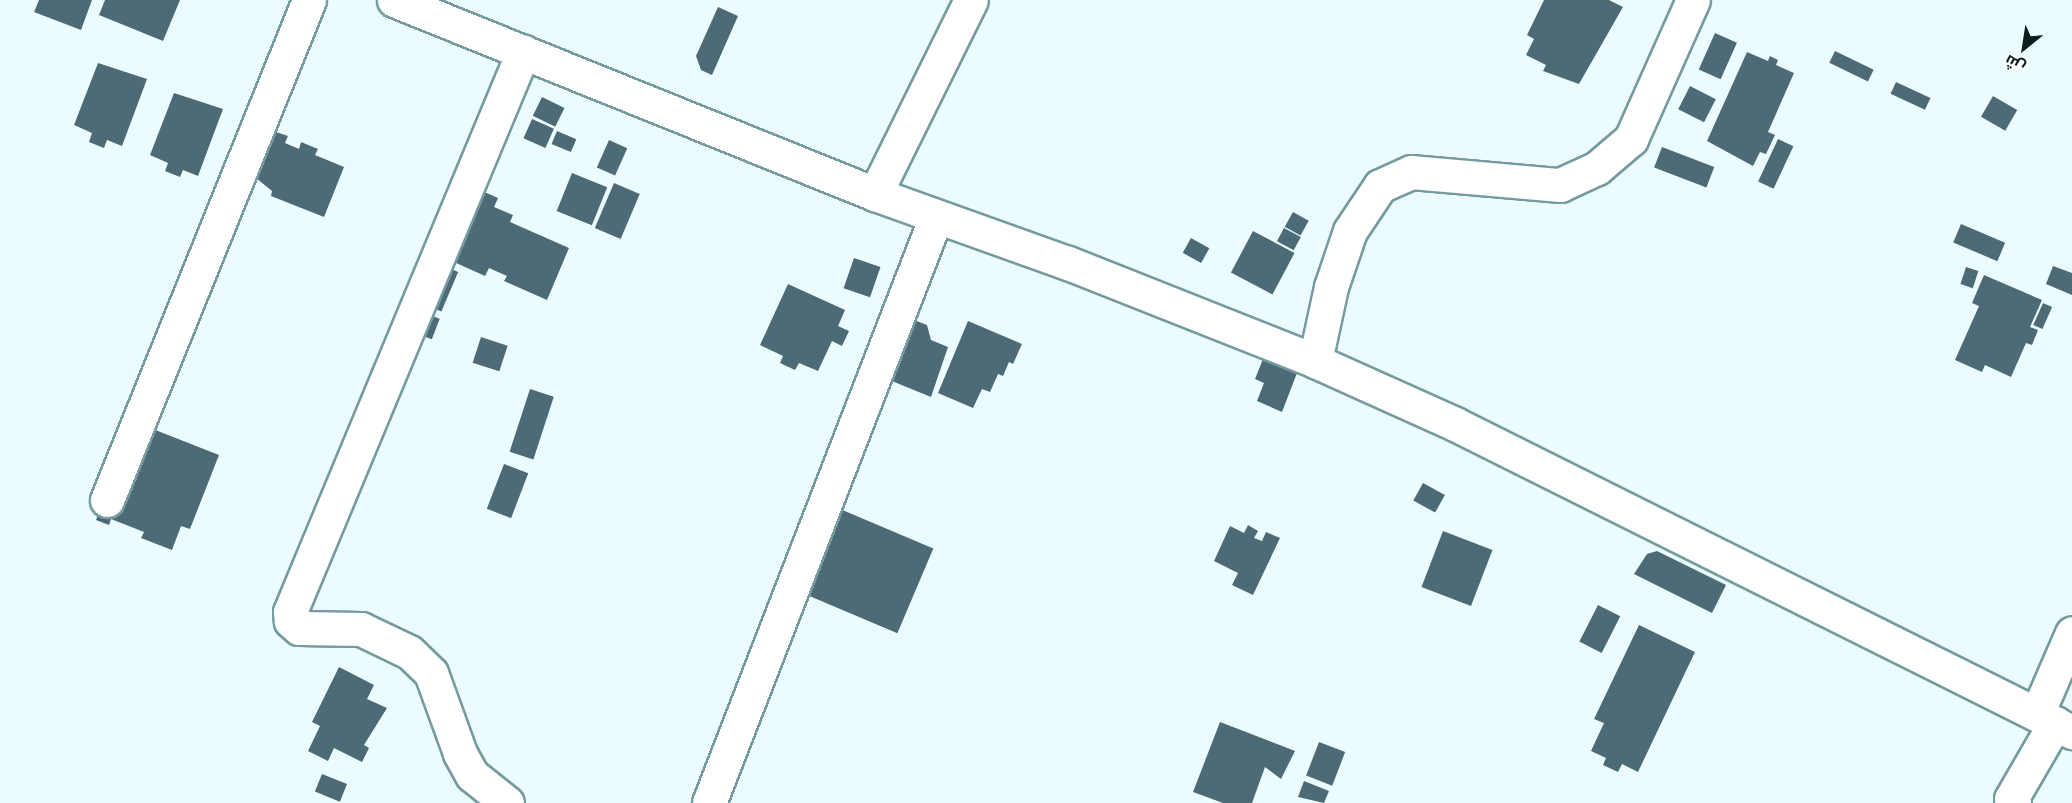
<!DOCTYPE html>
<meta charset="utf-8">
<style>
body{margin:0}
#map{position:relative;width:2072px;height:803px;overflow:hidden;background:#ecfcfe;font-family:"Nunito Sans",Cairo,sans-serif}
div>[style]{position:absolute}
.building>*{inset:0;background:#4c6b77;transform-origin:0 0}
.roads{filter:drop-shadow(2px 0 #759a9f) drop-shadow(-2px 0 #759a9f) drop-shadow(0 2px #759a9f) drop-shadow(0 -2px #759a9f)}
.minor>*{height:33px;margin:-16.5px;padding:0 16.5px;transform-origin:16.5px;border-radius:16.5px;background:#fff}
span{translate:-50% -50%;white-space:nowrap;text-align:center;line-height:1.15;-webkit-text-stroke:4.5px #fff;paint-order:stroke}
.north{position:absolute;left:1994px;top:18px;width:60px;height:60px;-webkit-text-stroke:4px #fff;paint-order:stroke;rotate:210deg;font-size:16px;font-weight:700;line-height:24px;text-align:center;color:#0e1d1e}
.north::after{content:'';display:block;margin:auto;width:21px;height:27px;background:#0e1d1e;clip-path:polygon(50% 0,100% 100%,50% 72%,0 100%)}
</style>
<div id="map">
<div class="building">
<div style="clip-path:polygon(39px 0,92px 0,81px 30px,34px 12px)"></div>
<div style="clip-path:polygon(105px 0,180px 0,163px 41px,99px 15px)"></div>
<div style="clip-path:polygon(1544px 0,1609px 0,1623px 7px,1579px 84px,1543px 71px,1546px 65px,1526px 55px,1534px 39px,1527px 35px)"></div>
<div style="clip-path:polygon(718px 7px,738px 16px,712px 75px,701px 70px,696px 56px)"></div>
<div style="left:1715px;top:33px;width:24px;height:40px;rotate:24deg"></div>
<div style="left:1835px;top:51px;width:43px;height:13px;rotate:26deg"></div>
<div style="clip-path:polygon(1747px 52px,1768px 61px,1770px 56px,1778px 60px,1776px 65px,1794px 73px,1768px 132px,1775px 135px,1766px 154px,1760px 152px,1753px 166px,1707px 141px)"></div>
<div style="clip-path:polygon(98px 63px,147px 79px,122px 146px,107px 140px,104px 148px,89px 142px,92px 133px,74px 125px)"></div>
<div style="left:1896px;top:82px;width:38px;height:13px;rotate:25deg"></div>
<div style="left:1690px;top:86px;width:29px;height:26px;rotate:27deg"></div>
<div style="clip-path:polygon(174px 93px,223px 109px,198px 176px,183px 170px,180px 177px,165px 171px,168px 163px,150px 155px)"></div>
<div style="left:1993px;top:96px;width:28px;height:24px;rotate:30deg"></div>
<div style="left:542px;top:97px;width:25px;height:21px;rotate:26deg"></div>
<div style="left:532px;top:119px;width:24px;height:21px;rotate:24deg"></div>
<div style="clip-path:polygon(273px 131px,288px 136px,285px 143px,299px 149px,301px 142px,318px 149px,315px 155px,344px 167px,324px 217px,271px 196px,272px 191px,256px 178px,263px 159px,251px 154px)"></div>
<div style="left:557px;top:131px;width:21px;height:14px;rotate:23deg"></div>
<div style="left:1778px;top:139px;width:17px;height:47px;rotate:25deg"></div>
<div style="left:609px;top:140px;width:20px;height:30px;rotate:24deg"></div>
<div style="left:1662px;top:147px;width:56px;height:22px;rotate:21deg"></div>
<div style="left:572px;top:173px;width:38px;height:41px;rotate:22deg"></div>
<div style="left:614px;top:183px;width:28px;height:49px;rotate:23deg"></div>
<div style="clip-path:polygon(473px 187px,498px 198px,494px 207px,513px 215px,510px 222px,569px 248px,547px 300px,504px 281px,507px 276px,489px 268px,485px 276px,443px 257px)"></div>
<div style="left:1293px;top:212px;width:18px;height:17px;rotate:29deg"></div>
<div style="left:1961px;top:224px;width:48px;height:20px;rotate:23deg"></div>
<div style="left:1284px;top:228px;width:19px;height:15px;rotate:28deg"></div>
<div style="left:1253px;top:231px;width:47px;height:47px;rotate:28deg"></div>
<div style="left:1191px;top:238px;width:21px;height:17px;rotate:29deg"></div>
<div style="left:854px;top:258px;width:28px;height:32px;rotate:19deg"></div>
<div style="left:437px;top:263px;width:23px;height:43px;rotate:23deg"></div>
<div style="clip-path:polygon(2053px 266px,2072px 273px,2072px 295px,2046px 284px)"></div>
<div style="left:1966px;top:267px;width:13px;height:18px;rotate:18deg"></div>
<div style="clip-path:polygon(1984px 275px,2042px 300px,2030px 327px,2038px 330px,2032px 345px,2026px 343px,2011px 377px,1985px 365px,1982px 372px,1955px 360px,1979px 306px,1972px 303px)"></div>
<div style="clip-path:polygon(788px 284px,845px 310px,838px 326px,849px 331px,842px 346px,832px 341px,818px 371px,799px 363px,795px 370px,780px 363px,783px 356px,760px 345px)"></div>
<div style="left:2043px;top:303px;width:10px;height:24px;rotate:24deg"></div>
<div style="left:422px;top:312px;width:19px;height:22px;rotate:21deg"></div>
<div style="clip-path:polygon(914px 320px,927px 325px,931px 340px,948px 347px,931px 397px,882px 377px,903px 326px)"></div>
<div style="clip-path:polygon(968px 321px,1022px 344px,1013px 364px,1009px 362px,1003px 376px,998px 374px,990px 392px,982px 389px,973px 408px,938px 393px)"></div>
<div style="left:481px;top:337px;width:28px;height:27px;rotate:18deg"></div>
<div style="clip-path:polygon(1263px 359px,1297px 373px,1282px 412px,1257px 401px,1264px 383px,1255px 379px)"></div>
<div style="left:530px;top:389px;width:25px;height:66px;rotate:18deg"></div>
<div style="clip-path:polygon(135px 422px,219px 455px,190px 529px,181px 526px,172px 550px,141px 538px,144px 532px,111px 519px,109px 525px,96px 520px)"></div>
<div style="left:504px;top:464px;width:26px;height:48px;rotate:21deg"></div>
<div style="left:1423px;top:483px;width:25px;height:20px;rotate:29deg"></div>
<div style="left:833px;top:506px;width:109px;height:92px;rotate:23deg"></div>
<div style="clip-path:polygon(1248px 525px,1258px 531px,1254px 538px,1262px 541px,1266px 532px,1280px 538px,1253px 595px,1232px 585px,1238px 573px,1214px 561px,1230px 526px,1244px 533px)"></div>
<div style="left:1443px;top:531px;width:53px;height:60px;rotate:21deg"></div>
<div style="clip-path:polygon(1657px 551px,1726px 585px,1712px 613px,1634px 574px,1647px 554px)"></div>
<div style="left:1598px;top:605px;width:25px;height:41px;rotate:27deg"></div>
<div style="clip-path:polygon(1639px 625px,1695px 652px,1638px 772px,1622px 764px,1618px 772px,1603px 765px,1606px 758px,1591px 751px,1604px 723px,1594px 719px)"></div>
<div style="clip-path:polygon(339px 667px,374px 685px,367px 699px,387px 708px,364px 745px,369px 748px,362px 762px,334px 748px,328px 761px,308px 751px,320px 726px,312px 722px)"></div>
<div style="clip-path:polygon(1220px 722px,1295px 751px,1281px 779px,1265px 767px,1252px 803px,1223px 803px,1193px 792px)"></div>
<div style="left:1319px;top:742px;width:28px;height:36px;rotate:21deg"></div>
<div style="left:322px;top:774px;width:27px;height:19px;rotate:22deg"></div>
<div style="clip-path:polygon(1304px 781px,1329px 791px,1324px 803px,1298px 797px)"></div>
</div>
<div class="roads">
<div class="minor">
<div style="left:394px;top:0;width:519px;rotate:21.97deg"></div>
<div style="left:875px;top:194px;width:205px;rotate:19.7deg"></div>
<div style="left:1068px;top:263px;width:266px;rotate:21.6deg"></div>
<div style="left:1315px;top:361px;width:154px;rotate:24.2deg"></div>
<div style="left:1455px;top:424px;width:690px;rotate:26.53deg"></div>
<div style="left:875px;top:194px;width:216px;rotate:-63.7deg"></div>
<div style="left:1315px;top:361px;width:76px;rotate:-77.8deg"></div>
<div style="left:1331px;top:287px;width:59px;rotate:-71.3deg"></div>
<div style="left:1350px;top:231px;width:54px;rotate:-56.3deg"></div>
<div style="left:1380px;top:186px;width:34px;rotate:-24deg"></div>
<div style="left:1411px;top:172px;width:150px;rotate:5deg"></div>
<div style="left:1560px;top:185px;width:41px;rotate:-24.7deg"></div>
<div style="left:1597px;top:168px;width:45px;rotate:-40.5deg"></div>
<div style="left:1631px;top:139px;width:152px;rotate:-66deg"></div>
<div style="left:107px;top:500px;width:539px;rotate:-68deg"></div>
<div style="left:2037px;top:714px;width:88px;rotate:-66.6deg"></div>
<div style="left:507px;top:803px;width:45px;rotate:-141.3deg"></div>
<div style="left:472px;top:775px;width:25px;rotate:-119deg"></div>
<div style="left:460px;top:753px;width:85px;rotate:-109.9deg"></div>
<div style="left:431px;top:673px;width:30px;rotate:-136deg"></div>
<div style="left:409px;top:652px;width:53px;rotate:-154.4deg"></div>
<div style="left:361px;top:629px;width:62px;rotate:-179.1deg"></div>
<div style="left:299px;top:628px;width:11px;rotate:-139deg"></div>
<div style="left:291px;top:621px;width:9px;rotate:-96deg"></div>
<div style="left:290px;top:612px;width:607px;rotate:-67.41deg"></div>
<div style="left:709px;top:803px;width:628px;rotate:-68.83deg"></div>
<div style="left:2014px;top:803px;width:5px;rotate:-127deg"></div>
<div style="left:2011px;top:799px;width:88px;rotate:-59.9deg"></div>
</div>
</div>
<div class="north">ش</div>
</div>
